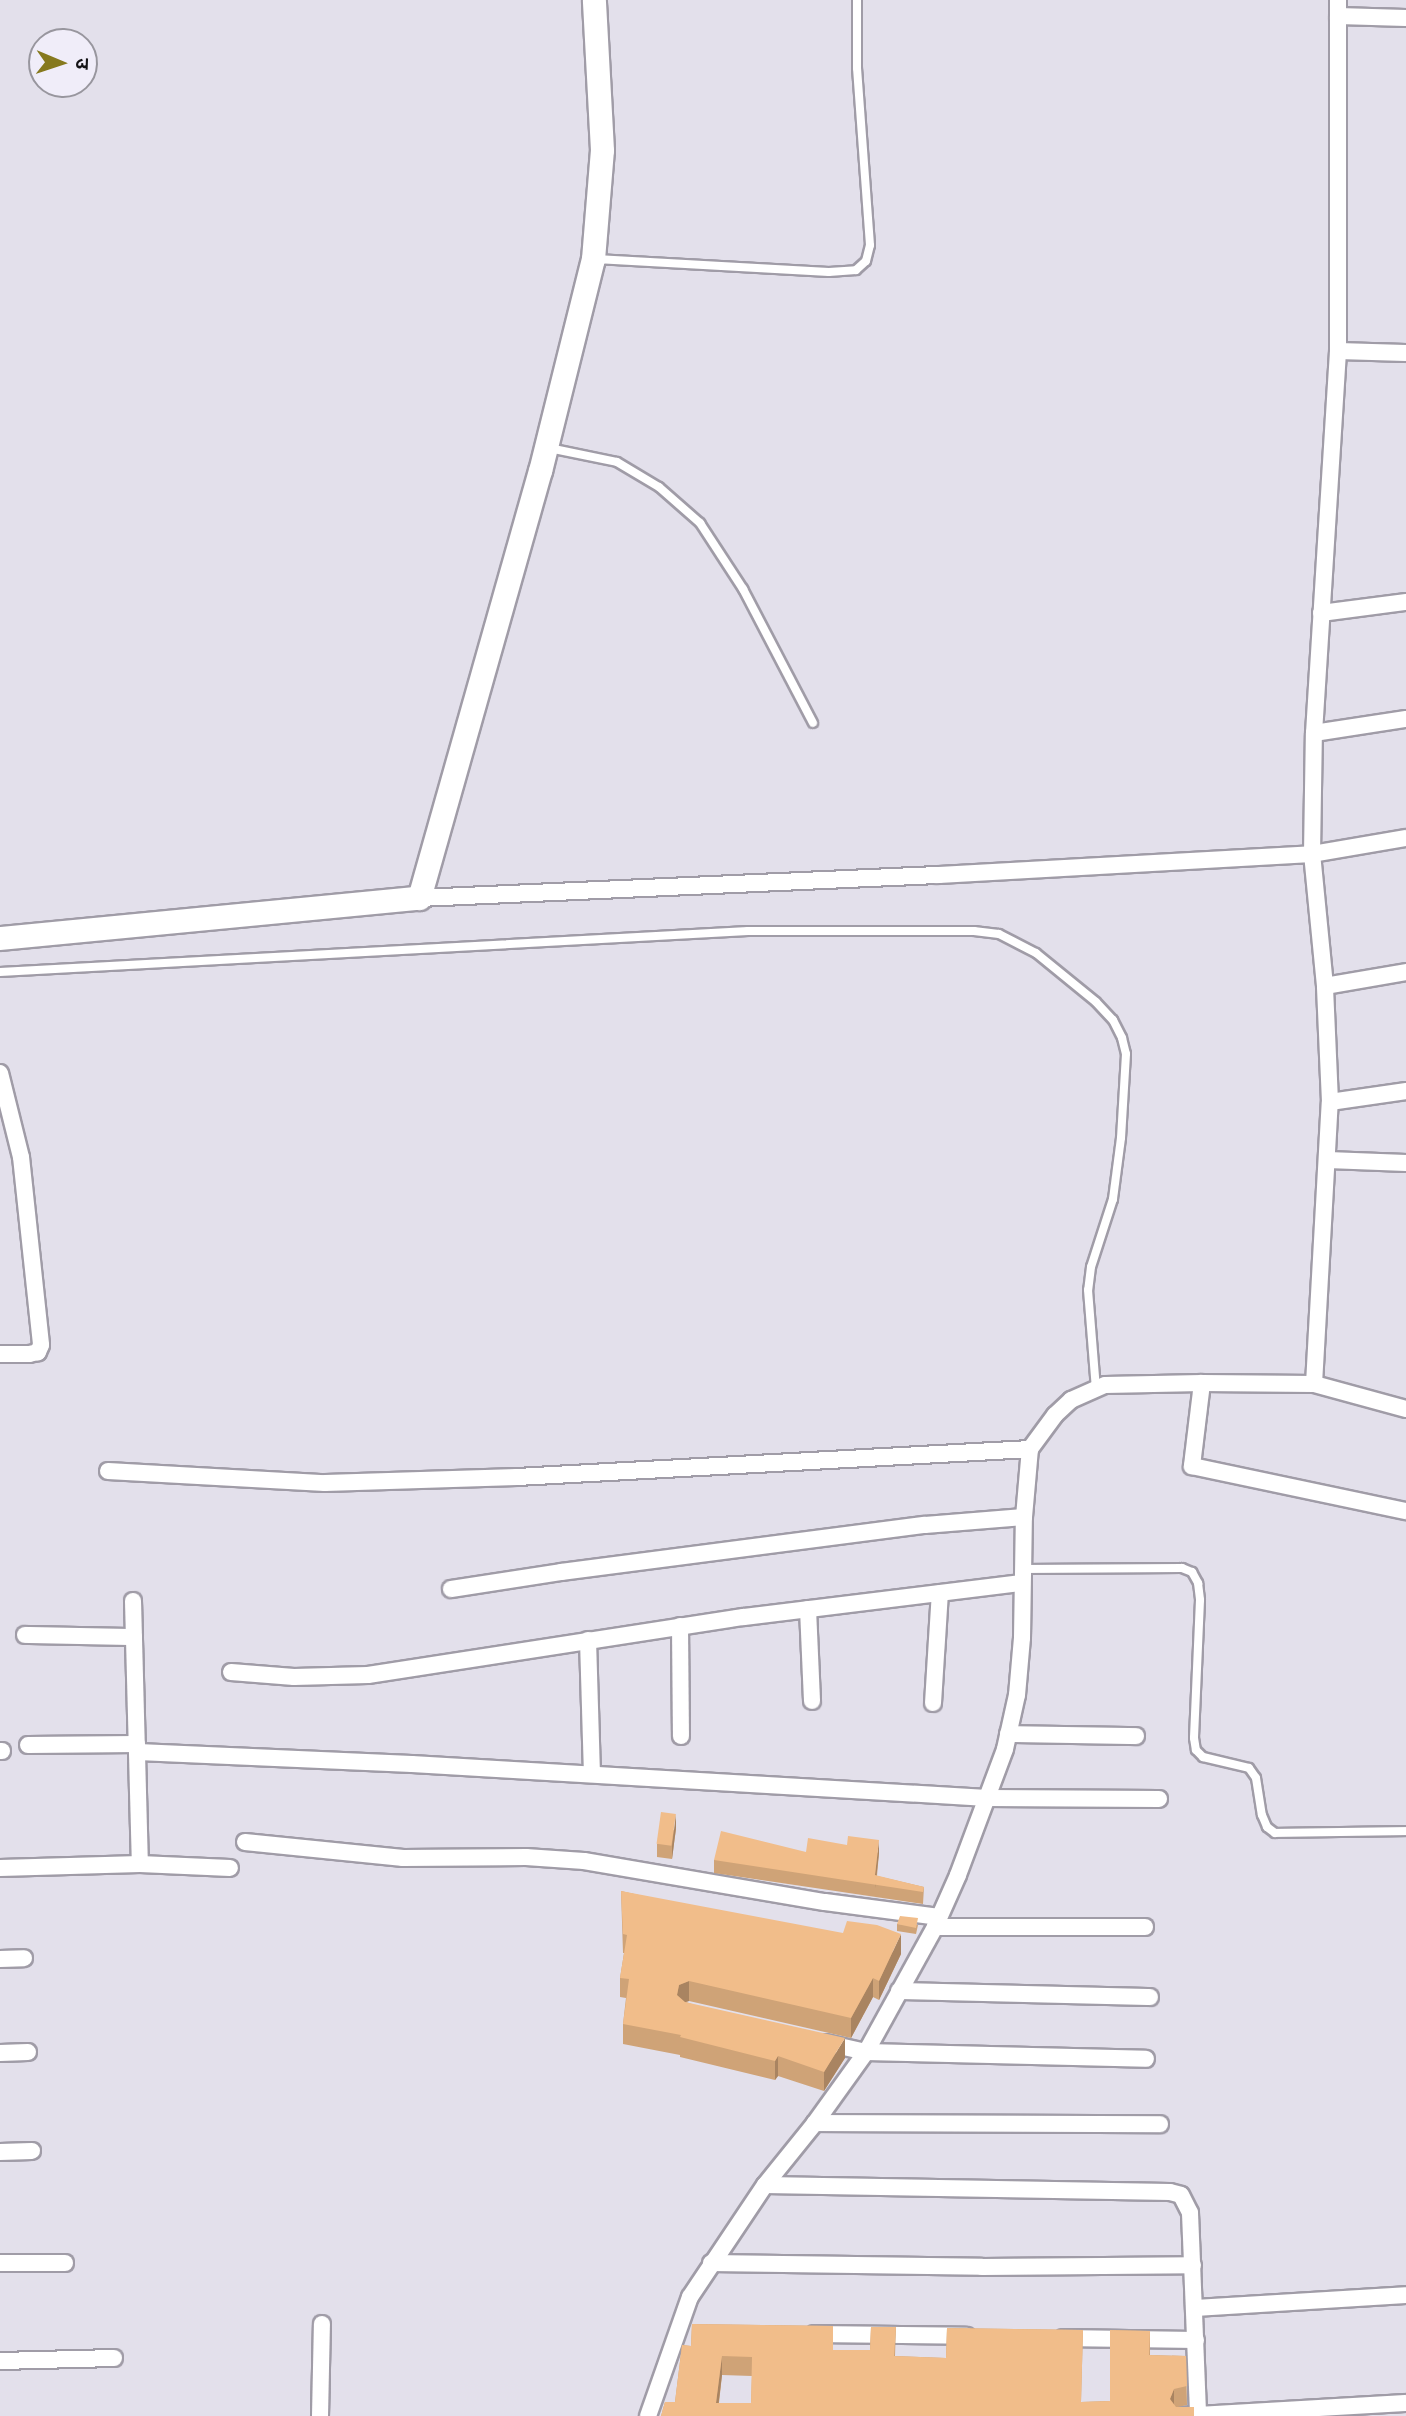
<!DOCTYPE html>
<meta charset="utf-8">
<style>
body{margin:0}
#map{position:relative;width:1406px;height:2416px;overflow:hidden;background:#e3e0eb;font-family:Jost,"Noto Sans Devanagari",sans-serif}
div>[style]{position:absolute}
.roads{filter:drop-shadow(2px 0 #a09ca7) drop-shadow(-2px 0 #a09ca7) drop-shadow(0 2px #a09ca7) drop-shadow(0 -2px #a09ca7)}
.lane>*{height:8px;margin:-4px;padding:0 4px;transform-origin:4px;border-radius:4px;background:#fff}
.street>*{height:16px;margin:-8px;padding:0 8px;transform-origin:8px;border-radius:8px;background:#fff}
.secondary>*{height:23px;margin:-11.5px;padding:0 11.5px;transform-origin:11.5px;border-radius:11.5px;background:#fff}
.wall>*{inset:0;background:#cfa377}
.shaded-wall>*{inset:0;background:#a98461}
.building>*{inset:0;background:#f1bd8a;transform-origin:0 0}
span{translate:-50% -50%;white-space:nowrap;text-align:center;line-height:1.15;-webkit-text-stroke:5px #f0edf9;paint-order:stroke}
.north{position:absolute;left:28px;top:28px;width:70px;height:70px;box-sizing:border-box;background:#f0edf9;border:2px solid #98969e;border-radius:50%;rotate:92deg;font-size:19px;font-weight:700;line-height:28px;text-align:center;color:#141316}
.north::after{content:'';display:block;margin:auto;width:24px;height:32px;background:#86791e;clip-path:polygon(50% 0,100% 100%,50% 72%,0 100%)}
</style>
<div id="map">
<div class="roads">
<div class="lane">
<div style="left:596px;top:259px;width:233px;rotate:3.2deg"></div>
<div style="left:829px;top:272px;width:27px;rotate:-4deg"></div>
<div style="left:856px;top:270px;width:13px;rotate:-42deg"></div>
<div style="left:866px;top:261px;width:16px;rotate:-76deg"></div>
<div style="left:870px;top:245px;width:177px;rotate:-94.2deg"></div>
<div style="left:857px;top:68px;width:68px;rotate:-90deg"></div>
<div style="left:549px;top:448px;width:69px;rotate:11.6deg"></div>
<div style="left:617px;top:462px;width:49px;rotate:30.8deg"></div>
<div style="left:659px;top:487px;width:55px;rotate:41.3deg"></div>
<div style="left:700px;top:523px;width:79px;rotate:56.9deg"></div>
<div style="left:743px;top:589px;width:151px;rotate:62.4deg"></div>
<div style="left:0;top:972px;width:749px;rotate:-3.14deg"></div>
<div style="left:748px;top:931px;width:226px"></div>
<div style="left:974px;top:931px;width:25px;rotate:7deg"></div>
<div style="left:999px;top:934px;width:42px;rotate:27.2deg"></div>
<div style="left:1036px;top:953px;width:77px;rotate:39.2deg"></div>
<div style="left:1096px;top:1002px;width:25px;rotate:47deg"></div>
<div style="left:1113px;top:1020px;width:20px;rotate:63deg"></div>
<div style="left:1122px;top:1038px;width:16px;rotate:76deg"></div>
<div style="left:1126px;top:1054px;width:84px;rotate:93.4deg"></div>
<div style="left:1121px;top:1138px;width:62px;rotate:97.5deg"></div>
<div style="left:1113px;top:1199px;width:71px;rotate:107.9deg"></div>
<div style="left:1091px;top:1267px;width:23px;rotate:97deg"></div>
<div style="left:1088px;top:1290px;width:99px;rotate:85.4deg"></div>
<div style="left:1022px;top:1569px;width:160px;rotate:-0.4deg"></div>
<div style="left:1182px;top:1568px;width:11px;rotate:22deg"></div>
<div style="left:1192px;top:1572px;width:13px;rotate:61deg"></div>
<div style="left:1198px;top:1583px;width:17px;rotate:83deg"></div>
<div style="left:1200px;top:1600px;width:138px;rotate:92.5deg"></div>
<div style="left:1194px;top:1738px;width:12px;rotate:81deg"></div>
<div style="left:1196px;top:1750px;width:10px;rotate:45deg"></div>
<div style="left:1203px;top:1757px;width:47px;rotate:13.4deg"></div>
<div style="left:1249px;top:1768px;width:12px;rotate:55deg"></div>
<div style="left:1256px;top:1778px;width:37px;rotate:81deg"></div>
<div style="left:1262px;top:1815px;width:13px;rotate:67deg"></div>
<div style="left:1267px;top:1827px;width:10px;rotate:37deg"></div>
<div style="left:1275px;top:1833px;width:131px;rotate:-0.9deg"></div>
</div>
<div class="street">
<div style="left:1338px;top:16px;width:68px;rotate:1.7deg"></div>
<div style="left:1338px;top:351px;width:68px;rotate:1.7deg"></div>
<div style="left:1321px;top:613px;width:86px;rotate:-7.4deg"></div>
<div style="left:1314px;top:733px;width:93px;rotate:-8.7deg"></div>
<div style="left:419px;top:898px;width:520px;rotate:-2.54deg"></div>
<div style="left:938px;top:875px;width:375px;rotate:-3.2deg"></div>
<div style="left:1312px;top:854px;width:121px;rotate:-89.1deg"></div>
<div style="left:1314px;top:733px;width:383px;rotate:-86.4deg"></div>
<div style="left:1338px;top:351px;width:351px;rotate:-90deg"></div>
<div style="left:1325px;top:986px;width:82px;rotate:-9.8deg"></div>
<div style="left:0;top:1073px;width:87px;rotate:76deg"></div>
<div style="left:21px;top:1157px;width:189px;rotate:83.9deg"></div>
<div style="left:41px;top:1345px;width:8px;rotate:113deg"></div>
<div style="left:38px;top:1352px;width:9px;rotate:167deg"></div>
<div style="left:29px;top:1354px;width:29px;rotate:180deg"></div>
<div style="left:1330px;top:1102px;width:77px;rotate:-8.2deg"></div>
<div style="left:1328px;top:1160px;width:78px;rotate:2.2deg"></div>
<div style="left:1314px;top:1384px;width:282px;rotate:-86.8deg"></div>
<div style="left:1330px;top:1102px;width:116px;rotate:-92.5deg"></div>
<div style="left:1325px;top:986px;width:133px;rotate:-95.6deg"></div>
<div style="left:1312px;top:854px;width:95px;rotate:-9.7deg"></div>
<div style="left:1406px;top:1409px;width:95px;rotate:-164.8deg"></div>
<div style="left:1314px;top:1384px;width:112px;rotate:-179.5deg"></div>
<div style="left:1202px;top:1383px;width:84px;rotate:96.9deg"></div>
<div style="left:1192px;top:1466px;width:219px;rotate:11.9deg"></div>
<div style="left:108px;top:1471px;width:217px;rotate:3.2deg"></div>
<div style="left:325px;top:1483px;width:192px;rotate:-1.8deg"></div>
<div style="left:517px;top:1477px;width:514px;rotate:-3.12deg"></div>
<div style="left:451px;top:1589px;width:111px;rotate:-8.8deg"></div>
<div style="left:561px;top:1572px;width:367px;rotate:-7.4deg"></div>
<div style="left:925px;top:1525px;width:99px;rotate:-4.6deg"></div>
<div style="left:133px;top:1601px;width:263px;rotate:88.5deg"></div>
<div style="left:808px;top:1609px;width:92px;rotate:87.5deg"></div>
<div style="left:680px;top:1626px;width:110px;rotate:89.5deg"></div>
<div style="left:25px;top:1635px;width:109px;rotate:1.1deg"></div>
<div style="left:588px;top:1640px;width:134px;rotate:88.3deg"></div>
<div style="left:231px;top:1672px;width:63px;rotate:4.5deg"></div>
<div style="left:294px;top:1677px;width:74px;rotate:-1.5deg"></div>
<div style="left:368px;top:1675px;width:380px;rotate:-8.8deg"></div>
<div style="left:744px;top:1617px;width:280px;rotate:-7deg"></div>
<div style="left:933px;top:1703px;width:110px;rotate:-86.4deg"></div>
<div style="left:1008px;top:1734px;width:128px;rotate:0.9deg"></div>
<div style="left:28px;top:1745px;width:109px;rotate:-0.5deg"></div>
<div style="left:0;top:1751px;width:2px"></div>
<div style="left:138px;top:1752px;width:274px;rotate:2.5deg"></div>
<div style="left:412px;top:1764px;width:576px;rotate:3.38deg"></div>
<div style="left:987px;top:1798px;width:172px;rotate:0.3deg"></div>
<div style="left:245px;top:1842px;width:159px;rotate:5.8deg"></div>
<div style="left:403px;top:1858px;width:123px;rotate:-0.5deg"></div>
<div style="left:526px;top:1857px;width:58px;rotate:3.9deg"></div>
<div style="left:584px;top:1861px;width:244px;rotate:9.7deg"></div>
<div style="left:825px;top:1902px;width:115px;rotate:7.5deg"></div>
<div style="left:0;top:1868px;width:140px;rotate:-1.6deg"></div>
<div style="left:140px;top:1864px;width:90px;rotate:2.5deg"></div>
<div style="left:935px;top:1927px;width:210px"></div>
<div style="left:0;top:1959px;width:24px;rotate:-2deg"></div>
<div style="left:899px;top:1991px;width:251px;rotate:1.4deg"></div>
<div style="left:826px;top:2043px;width:41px;rotate:12.7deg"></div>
<div style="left:866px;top:2052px;width:280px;rotate:1.4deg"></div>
<div style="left:0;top:2053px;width:28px;rotate:-2deg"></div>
<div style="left:815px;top:2123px;width:345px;rotate:0.2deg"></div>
<div style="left:0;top:2152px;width:32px;rotate:-2deg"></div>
<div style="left:765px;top:2185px;width:405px;rotate:1deg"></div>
<div style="left:1170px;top:2192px;width:11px;rotate:15deg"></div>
<div style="left:1181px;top:2195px;width:20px;rotate:63deg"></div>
<div style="left:1190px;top:2213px;width:203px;rotate:87.7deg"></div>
<div style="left:0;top:2263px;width:65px"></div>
<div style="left:711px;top:2263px;width:271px;rotate:0.8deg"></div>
<div style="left:982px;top:2267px;width:211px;rotate:-0.5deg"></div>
<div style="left:1195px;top:2308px;width:211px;rotate:-3.5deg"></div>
<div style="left:814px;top:2334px;width:153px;rotate:0.7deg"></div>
<div style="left:1063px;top:2338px;width:133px;rotate:0.9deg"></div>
<div style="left:0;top:2361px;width:114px;rotate:-1.5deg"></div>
<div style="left:320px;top:2416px;width:92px;rotate:-88.8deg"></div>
<div style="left:648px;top:2416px;width:126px;rotate:-70.6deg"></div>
<div style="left:690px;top:2297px;width:135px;rotate:-56.2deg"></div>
<div style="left:765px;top:2185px;width:80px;rotate:-51.1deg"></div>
<div style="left:815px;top:2123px;width:87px;rotate:-54.3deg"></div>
<div style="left:866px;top:2052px;width:143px;rotate:-61.1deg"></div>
<div style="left:935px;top:1927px;width:57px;rotate:-66.1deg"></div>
<div style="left:958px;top:1875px;width:134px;rotate:-69.5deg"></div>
<div style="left:1005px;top:1749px;width:55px;rotate:-77.5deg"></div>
<div style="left:1017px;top:1695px;width:57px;rotate:-85deg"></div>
<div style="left:1022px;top:1638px;width:121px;rotate:-89.1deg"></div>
<div style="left:1024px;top:1517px;width:68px;rotate:-85deg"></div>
<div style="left:1030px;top:1449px;width:42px;rotate:-53.7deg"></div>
<div style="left:1055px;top:1415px;width:22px;rotate:-43deg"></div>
<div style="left:1071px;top:1400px;width:37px;rotate:-24deg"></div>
<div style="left:1105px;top:1385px;width:97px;rotate:-1.2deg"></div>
<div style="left:1180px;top:2416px;width:226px;rotate:-3.3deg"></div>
</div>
<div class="secondary">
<div style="left:0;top:938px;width:421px;rotate:-5.5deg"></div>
<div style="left:419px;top:898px;width:444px;rotate:-74.2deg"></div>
<div style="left:540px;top:471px;width:219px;rotate:-76deg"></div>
<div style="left:593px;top:259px;width:109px;rotate:-85.3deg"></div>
<div style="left:602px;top:150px;width:150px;rotate:-93.1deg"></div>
</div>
</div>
<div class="wall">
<div style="clip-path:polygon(676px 1828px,672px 1859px,657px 1857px,657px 1844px)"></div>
<div style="clip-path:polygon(847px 1845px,879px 1853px,877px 1876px,924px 1887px,923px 1904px,714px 1873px,714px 1860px,806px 1852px)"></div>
<div style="clip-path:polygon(621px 1891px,901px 1954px,879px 2000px,873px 1997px,851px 2038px,689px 2001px,686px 2002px,845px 2058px,824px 2091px,778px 2076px,775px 2080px,680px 2057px,680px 2055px,623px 2044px,623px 2024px,626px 1998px,620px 1997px,620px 1978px,624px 1953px,623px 1953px)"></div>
<div style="clip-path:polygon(897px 1924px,918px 1925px,916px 1934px,897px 1931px)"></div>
<div style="clip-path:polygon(evenodd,692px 2324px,833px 2326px,833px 2350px,870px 2350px,871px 2327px,896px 2327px,895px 2356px,946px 2358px,947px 2328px,1083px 2330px,1081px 2402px,1110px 2401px,1110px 2330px,1150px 2331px,1150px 2355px,1186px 2356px,1187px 2405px,1178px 2407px,1194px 2407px,1194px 2416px,661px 2416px,665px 2402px,675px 2402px,682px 2345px,691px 2346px,692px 2324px,722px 2375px,752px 2376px,751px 2403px,719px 2403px,722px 2375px)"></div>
</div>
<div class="shaded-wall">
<div style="clip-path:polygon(676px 1814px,676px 1828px,672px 1859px,672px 1846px)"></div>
<div style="clip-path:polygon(879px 1840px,879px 1853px,875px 1888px,875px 1875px)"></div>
<div style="clip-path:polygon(901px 1934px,901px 1954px,879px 2000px,879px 1981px)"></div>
<div style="clip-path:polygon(873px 1978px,873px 1997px,851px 2038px,851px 2018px)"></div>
<div style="clip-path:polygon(689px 1981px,689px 2001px,679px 2004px,677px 1995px,679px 1985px)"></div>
<div style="clip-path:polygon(845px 2038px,845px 2058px,824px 2091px,824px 2072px)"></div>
<div style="clip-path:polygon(778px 2056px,778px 2076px,775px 2080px,775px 2061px)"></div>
<div style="clip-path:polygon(722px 2356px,722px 2375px,717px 2416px,716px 2403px)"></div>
<div style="clip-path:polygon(1174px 2389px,1174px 2408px,1170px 2399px)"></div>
</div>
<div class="building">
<div style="left:661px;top:1812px;width:15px;height:32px;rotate:8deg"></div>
<div style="clip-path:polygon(721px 1831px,806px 1852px,808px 1838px,847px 1845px,848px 1836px,879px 1840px,875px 1875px,924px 1887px,923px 1892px,714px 1860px)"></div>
<div style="clip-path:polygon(621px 1891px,843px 1933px,847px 1921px,877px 1925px,901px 1934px,879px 1981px,873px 1978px,851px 2018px,689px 1981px,679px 1985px,677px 1995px,685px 2002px,845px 2038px,824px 2072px,778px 2056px,775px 2061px,680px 2037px,681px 2035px,623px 2024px,629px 1979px,620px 1978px,627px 1935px,623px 1934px)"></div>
<div style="clip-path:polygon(900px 1916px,918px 1918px,916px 1928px,897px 1924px)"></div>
<div style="clip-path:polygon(evenodd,692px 2324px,833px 2326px,833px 2350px,870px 2350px,871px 2327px,896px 2327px,894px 2356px,946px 2358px,947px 2328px,1083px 2330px,1081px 2402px,1110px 2401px,1110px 2330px,1150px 2331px,1149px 2355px,1186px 2356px,1187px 2386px,1174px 2389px,1170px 2399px,1176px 2407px,1194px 2407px,1194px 2416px,661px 2416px,665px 2402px,675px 2402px,682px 2345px,691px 2346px,692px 2324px,722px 2356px,752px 2357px,751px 2403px,716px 2403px,722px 2356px)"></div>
</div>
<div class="north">उ</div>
</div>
